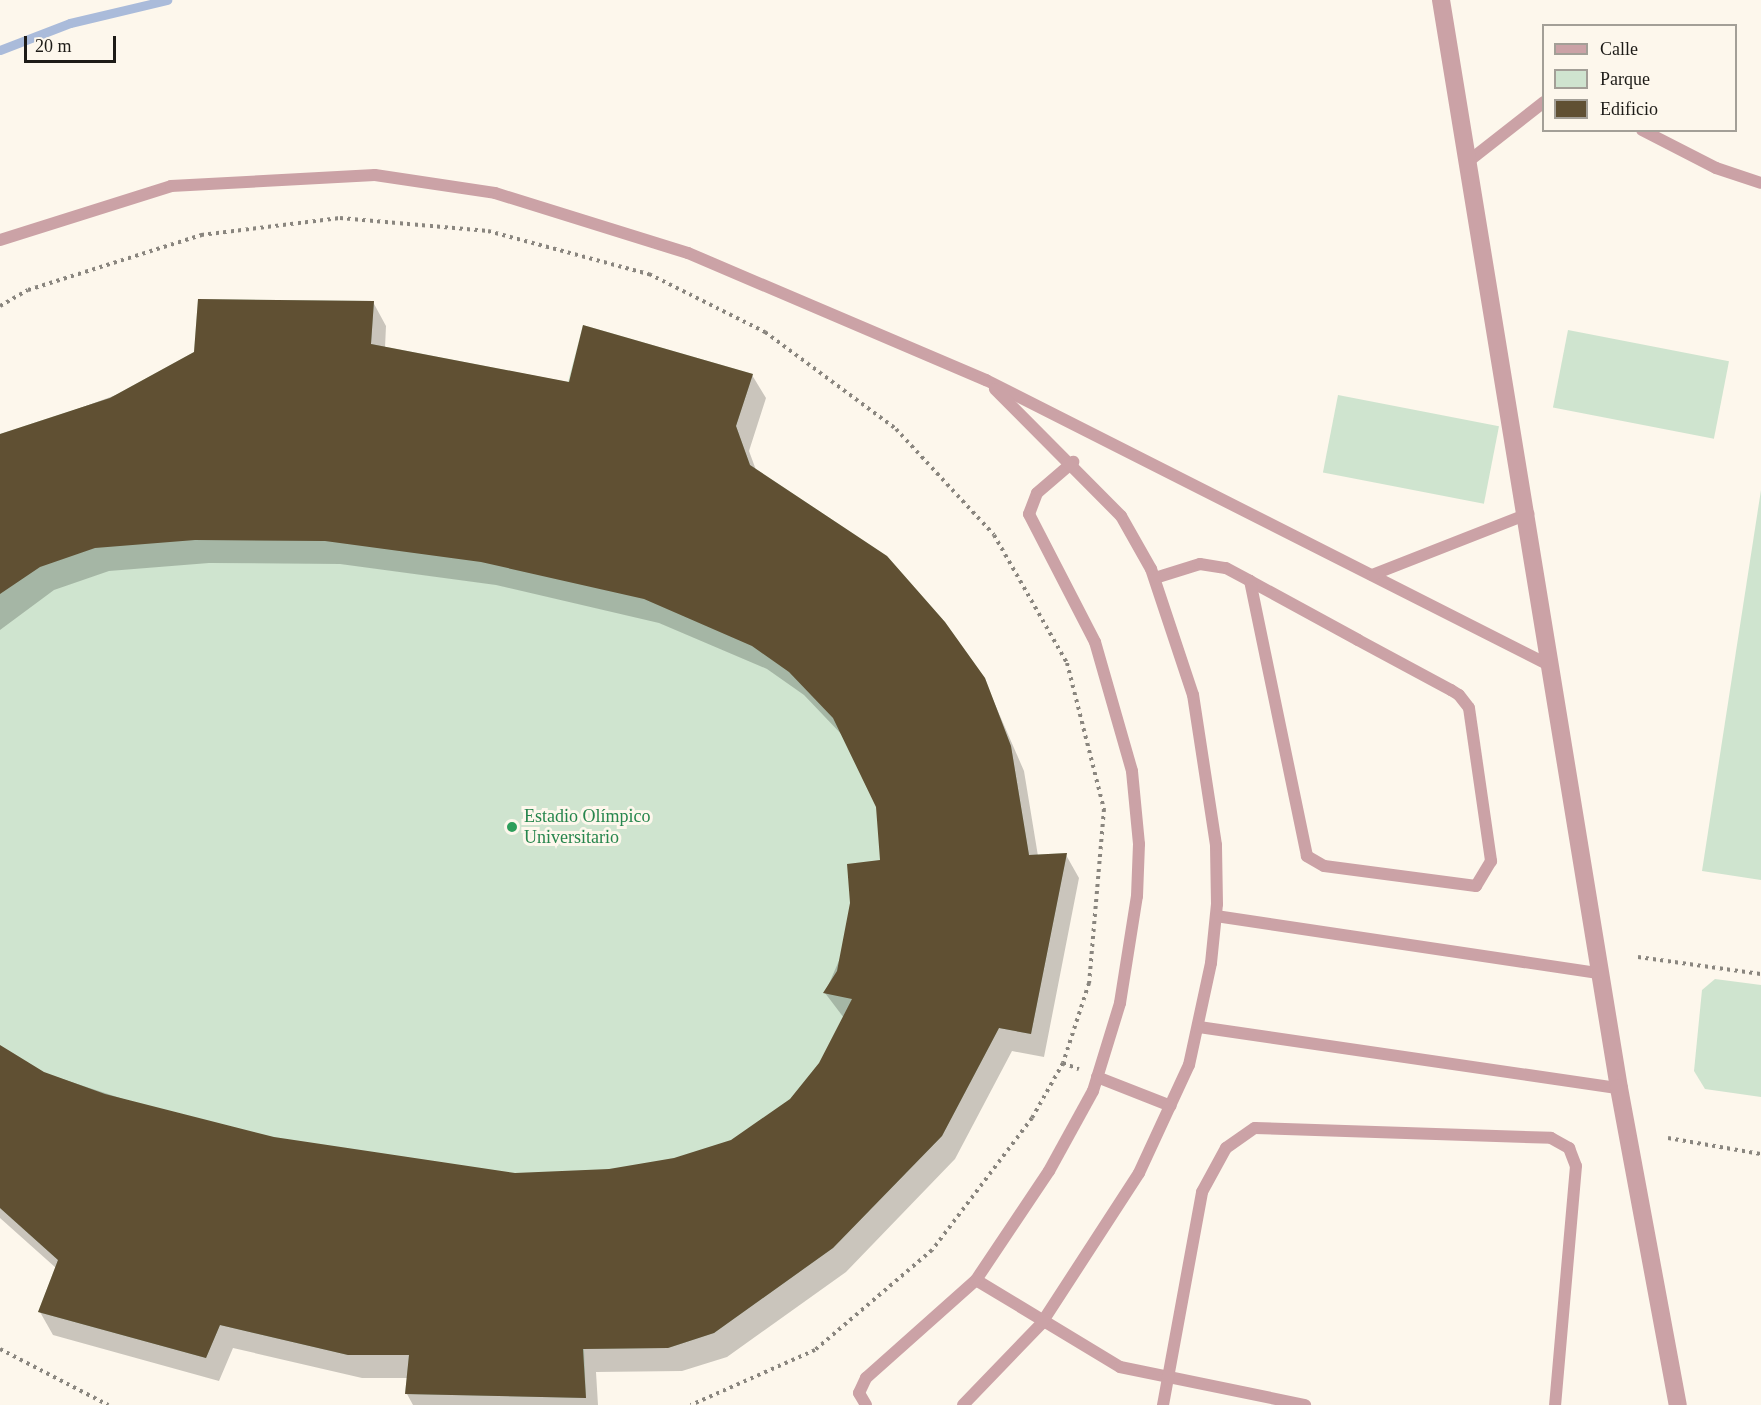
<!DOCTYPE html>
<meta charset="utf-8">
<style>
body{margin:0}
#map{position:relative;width:1761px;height:1405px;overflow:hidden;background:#fdf7ec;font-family:Georgia,serif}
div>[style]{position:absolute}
.green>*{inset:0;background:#cfe4cf;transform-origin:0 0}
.shadow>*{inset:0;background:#0003}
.stream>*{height:9px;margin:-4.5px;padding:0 4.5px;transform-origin:4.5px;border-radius:4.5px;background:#aabbda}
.building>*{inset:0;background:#605033}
.path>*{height:4px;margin-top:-2px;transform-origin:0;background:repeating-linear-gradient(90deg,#8a867f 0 3px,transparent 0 7.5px)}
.service>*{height:12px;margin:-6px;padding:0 6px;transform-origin:6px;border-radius:6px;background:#cba2a6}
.minor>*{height:18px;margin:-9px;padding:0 9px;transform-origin:9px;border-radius:9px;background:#cba2a6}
.dots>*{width:16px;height:16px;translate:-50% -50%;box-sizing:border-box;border:3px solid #fdf7ec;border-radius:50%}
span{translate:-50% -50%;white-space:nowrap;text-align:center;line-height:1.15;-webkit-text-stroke:6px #fdf7ec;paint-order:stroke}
.leisure-label{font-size:18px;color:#27864d}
.left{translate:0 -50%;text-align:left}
.legend{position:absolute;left:1542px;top:24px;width:195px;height:108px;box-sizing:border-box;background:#fdf7ec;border:2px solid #a39f97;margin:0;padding:8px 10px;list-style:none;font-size:18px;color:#1d1b17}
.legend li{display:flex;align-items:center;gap:12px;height:30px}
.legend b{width:30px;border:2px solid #a39f97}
.scale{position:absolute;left:24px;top:36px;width:92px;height:27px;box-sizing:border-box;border:3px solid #1d1b17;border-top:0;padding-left:8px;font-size:18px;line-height:21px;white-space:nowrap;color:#1d1b17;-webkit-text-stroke:4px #fdf7ec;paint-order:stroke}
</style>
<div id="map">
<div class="green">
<div style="clip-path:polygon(198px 299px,374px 301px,371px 344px,568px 382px,583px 325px,753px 374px,736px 426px,750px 465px,887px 556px,945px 622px,985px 678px,1011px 746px,1029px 855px,1067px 853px,1031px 1034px,999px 1028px,942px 1136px,833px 1248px,714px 1333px,668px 1348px,584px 1349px,586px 1398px,405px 1394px,409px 1355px,348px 1355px,220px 1325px,206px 1358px,38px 1312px,58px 1260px,0 1208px,0 434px,110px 398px,194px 352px)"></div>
<div style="left:1568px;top:330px;width:164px;height:79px;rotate:11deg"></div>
<div style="left:1338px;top:395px;width:164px;height:79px;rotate:11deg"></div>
<div style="clip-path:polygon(1761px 490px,1761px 880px,1702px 871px)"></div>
<div style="clip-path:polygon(1715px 979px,1761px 985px,1761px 1097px,1705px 1089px,1694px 1071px,1702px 990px)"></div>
</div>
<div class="shadow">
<div style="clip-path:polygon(373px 302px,386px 326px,385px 348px,570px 383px,752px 375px,766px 398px,749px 451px,756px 470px,984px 679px,1024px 771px,1038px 856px,1066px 855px,1079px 878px,1044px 1057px,1012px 1051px,955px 1159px,846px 1272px,727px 1357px,682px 1371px,596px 1372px,598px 1405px,413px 1405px,407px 1394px,409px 1378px,362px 1378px,233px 1348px,219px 1381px,53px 1335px,40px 1312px,56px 1268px,0 1218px,0 1047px,44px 1073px,178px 1117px,274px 1139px,515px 1175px,609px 1170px,675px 1160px,732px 1142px,791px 1100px,820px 1064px,844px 1018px,825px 993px,882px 861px,877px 806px,844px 737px,804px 695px,767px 669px,659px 623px,496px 585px,340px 564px,209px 563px,109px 571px,54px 590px,0 630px,0 437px)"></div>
</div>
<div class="stream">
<div style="left:0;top:50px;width:75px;rotate:-21.1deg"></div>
<div style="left:70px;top:23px;width:100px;rotate:-13.3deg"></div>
</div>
<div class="building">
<div style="clip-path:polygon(198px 299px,374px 301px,371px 344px,569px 382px,583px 325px,753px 374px,736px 426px,750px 465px,887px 556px,945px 622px,985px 678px,1011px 746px,1029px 855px,1067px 853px,1031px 1034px,999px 1028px,942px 1136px,833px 1248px,714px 1333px,668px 1348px,583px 1349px,586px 1398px,405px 1394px,409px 1355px,348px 1355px,220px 1325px,206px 1358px,38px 1312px,58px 1260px,0 1208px,0 1045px,44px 1072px,105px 1094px,274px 1137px,515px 1173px,609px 1169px,674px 1158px,731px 1140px,790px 1099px,819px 1063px,852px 999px,823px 993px,837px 971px,850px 903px,847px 864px,880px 860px,876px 807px,833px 718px,789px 672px,752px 646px,644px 599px,481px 562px,325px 541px,195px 540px,95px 548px,40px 567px,0 594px,0 434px,110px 398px,194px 352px)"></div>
</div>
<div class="path">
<div style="left:0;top:306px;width:32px;rotate:-30deg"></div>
<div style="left:28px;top:290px;width:182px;rotate:-17.6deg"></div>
<div style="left:201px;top:235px;width:140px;rotate:-7deg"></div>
<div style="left:340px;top:218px;width:149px;rotate:5deg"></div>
<div style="left:488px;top:231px;width:167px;rotate:15deg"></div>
<div style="left:649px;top:274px;width:130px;rotate:26.6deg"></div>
<div style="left:765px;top:332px;width:163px;rotate:36.5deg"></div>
<div style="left:896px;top:429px;width:144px;rotate:47.2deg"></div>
<div style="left:994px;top:535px;width:147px;rotate:60.3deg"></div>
<div style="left:1067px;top:663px;width:151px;rotate:75.8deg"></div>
<div style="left:1104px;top:809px;width:175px;rotate:94.9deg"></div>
<div style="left:1089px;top:983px;width:84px;rotate:108deg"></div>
<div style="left:1063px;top:1063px;width:63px;rotate:119.4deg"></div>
<div style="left:1032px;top:1118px;width:166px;rotate:127.1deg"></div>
<div style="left:932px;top:1250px;width:154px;rotate:139.5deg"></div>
<div style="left:815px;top:1350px;width:136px;rotate:156.1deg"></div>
<div style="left:1638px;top:957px;width:124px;rotate:7.9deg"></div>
<div style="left:1063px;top:1063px;width:17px;rotate:21deg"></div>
<div style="left:1668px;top:1138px;width:94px;rotate:9.8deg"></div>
<div style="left:0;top:1349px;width:122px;rotate:27.4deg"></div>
</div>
<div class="service">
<div style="left:1642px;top:130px;width:83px;rotate:27.2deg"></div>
<div style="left:1716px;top:168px;width:47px;rotate:18.4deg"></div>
<div style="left:1470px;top:160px;width:94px;rotate:-38.1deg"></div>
<div style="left:0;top:240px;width:179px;rotate:-17.5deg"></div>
<div style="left:171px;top:186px;width:204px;rotate:-3.1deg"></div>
<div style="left:375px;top:175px;width:121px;rotate:8.5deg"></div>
<div style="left:495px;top:193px;width:202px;rotate:17.3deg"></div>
<div style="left:688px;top:253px;width:324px;rotate:23.1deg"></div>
<div style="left:986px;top:380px;width:633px;rotate:26.85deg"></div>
<div style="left:1372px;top:575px;width:168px;rotate:-21.4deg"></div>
<div style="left:1155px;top:578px;width:47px;rotate:-17.3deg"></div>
<div style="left:1200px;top:564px;width:26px;rotate:9deg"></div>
<div style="left:1226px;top:568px;width:27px;rotate:28deg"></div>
<div style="left:1250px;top:581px;width:123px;rotate:28.6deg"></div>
<div style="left:1358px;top:640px;width:106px;rotate:28.3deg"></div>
<div style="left:1451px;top:690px;width:9px;rotate:32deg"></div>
<div style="left:1459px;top:695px;width:16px;rotate:52deg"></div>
<div style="left:1469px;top:708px;width:155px;rotate:81.8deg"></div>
<div style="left:1491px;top:861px;width:29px;rotate:121deg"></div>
<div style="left:1476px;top:886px;width:153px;rotate:-172.5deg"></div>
<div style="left:1324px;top:866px;width:20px;rotate:-150deg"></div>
<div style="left:1307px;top:856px;width:281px;rotate:-101.7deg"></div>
<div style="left:1216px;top:916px;width:390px;rotate:8.5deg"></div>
<div style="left:1199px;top:1027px;width:424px;rotate:8.3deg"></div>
<div style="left:1097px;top:1077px;width:79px;rotate:21.4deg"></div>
<div style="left:976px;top:1280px;width:168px;rotate:31.1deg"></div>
<div style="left:1120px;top:1367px;width:189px;rotate:11.6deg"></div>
<div style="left:866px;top:1405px;width:14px;rotate:-120deg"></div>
<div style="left:859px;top:1393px;width:17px;rotate:-65deg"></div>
<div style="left:866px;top:1378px;width:147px;rotate:-41.7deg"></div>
<div style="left:976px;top:1280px;width:131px;rotate:-56.2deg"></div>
<div style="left:1049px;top:1171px;width:91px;rotate:-61.2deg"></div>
<div style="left:1093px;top:1091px;width:92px;rotate:-72.9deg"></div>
<div style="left:1120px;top:1003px;width:108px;rotate:-81deg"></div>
<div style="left:1137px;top:896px;width:52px;rotate:-87.8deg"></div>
<div style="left:1139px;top:844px;width:73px;rotate:-95.5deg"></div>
<div style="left:1132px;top:771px;width:134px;rotate:-106deg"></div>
<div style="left:1095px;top:642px;width:144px;rotate:-117.3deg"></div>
<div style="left:1029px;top:514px;width:22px;rotate:-69deg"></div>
<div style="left:1037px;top:493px;width:48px;rotate:-40.7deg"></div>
<div style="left:963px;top:1405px;width:112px;rotate:-46.1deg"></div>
<div style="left:1041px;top:1324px;width:180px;rotate:-57deg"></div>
<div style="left:1139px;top:1173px;width:119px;rotate:-65.2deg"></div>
<div style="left:1189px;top:1065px;width:104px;rotate:-77.8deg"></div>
<div style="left:1211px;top:963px;width:59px;rotate:-84.2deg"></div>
<div style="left:1217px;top:904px;width:59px;rotate:-91deg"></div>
<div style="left:1216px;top:845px;width:152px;rotate:-98.7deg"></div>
<div style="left:1193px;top:695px;width:133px;rotate:-108.4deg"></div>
<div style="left:1151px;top:569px;width:61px;rotate:-119.5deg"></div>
<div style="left:1121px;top:516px;width:179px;rotate:-134.8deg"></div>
<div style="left:1163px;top:1405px;width:217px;rotate:-79.6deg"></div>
<div style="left:1202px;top:1192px;width:50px;rotate:-61.4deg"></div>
<div style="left:1226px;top:1148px;width:35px;rotate:-35deg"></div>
<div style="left:1255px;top:1128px;width:296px;rotate:1.9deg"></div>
<div style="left:1551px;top:1138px;width:21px;rotate:29deg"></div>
<div style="left:1569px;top:1148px;width:19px;rotate:69deg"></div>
<div style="left:1576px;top:1166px;width:240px;rotate:95deg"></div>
</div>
<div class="minor">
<div style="left:1441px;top:0;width:1102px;rotate:80.71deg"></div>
<div style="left:1619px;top:1088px;width:322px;rotate:79.5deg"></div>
</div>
<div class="dots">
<div style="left:512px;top:827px;background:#2e9e5b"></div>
</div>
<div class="leisure-label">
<span class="left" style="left:524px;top:827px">Estadio Olímpico<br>Universitario</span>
</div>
<ul class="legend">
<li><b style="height:8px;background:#cba2a6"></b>Calle</li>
<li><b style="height:16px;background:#cfe4cf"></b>Parque</li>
<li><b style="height:16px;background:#605033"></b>Edificio</li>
</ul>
<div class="scale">20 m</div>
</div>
